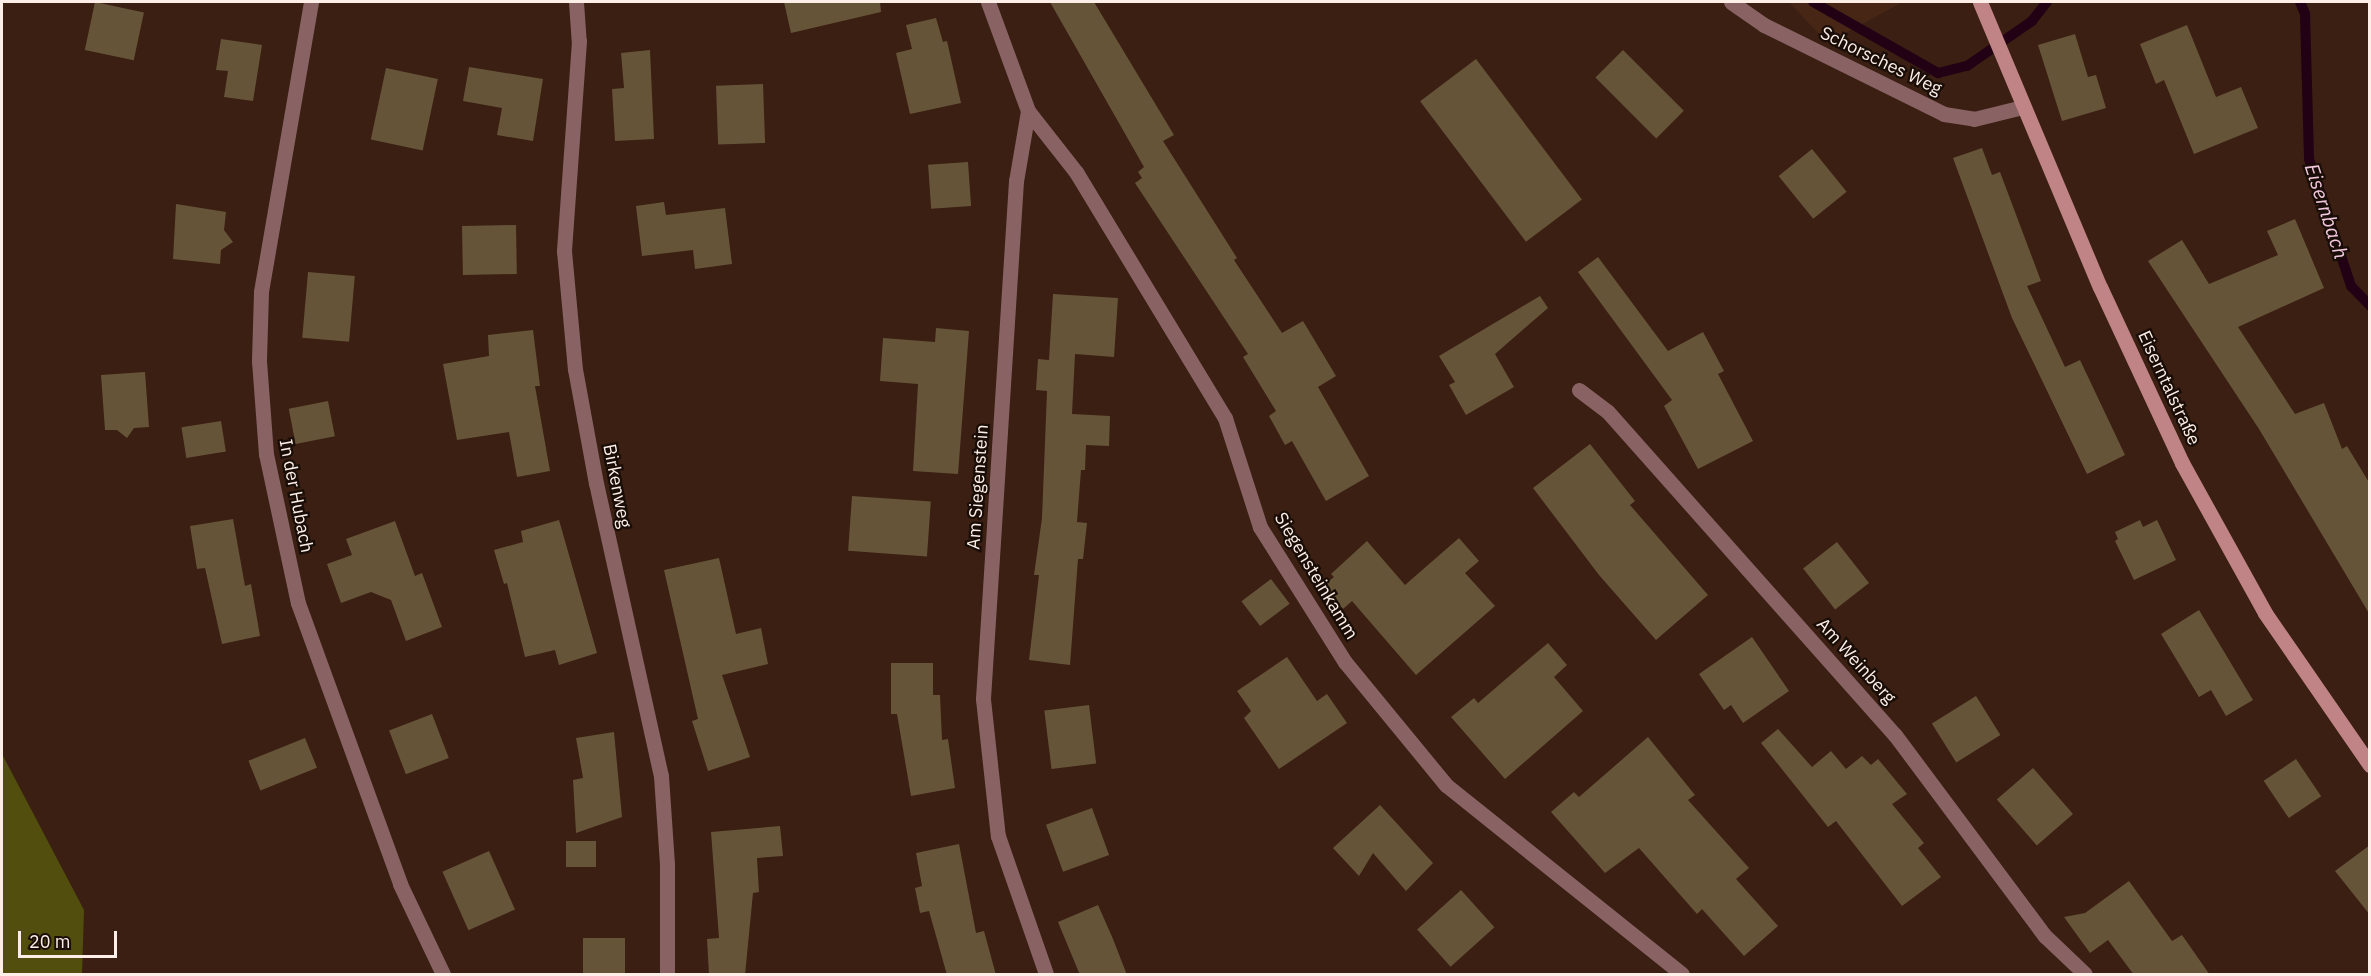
<!DOCTYPE html>
<meta charset="utf-8">
<style>
body{margin:0}
#map{position:relative;width:2371px;height:976px;overflow:hidden;background:#3a1f12;font-family:"IBM Plex Sans",sans-serif}
div>[style]{position:absolute}
.built>*{inset:0;background:#482616}
.green>*{inset:0;background:#514e0e}
.stream>*{height:10px;margin:-5px;padding:0 5px;transform-origin:5px;border-radius:5px;background:#220115}
.building>*{inset:0;background:#665439;transform-origin:0 0}
.minor>*{height:15px;margin:-7.5px;padding:0 7.5px;transform-origin:7.5px;border-radius:7.5px;background:#896264}
.secondary>*{height:15px;margin:-7.5px;padding:0 7.5px;transform-origin:7.5px;border-radius:7.5px;background:#c08386}
span{translate:-50% -50%;white-space:nowrap;text-align:center;line-height:1.15;-webkit-text-stroke:4.5px #190d07;paint-order:stroke}
.street-label{font-size:18px;color:#fdeee7}
.water-label{font-size:20px;color:#f2c7dd;font-style:italic}
.frame{position:absolute;inset:0;border:3px solid #fdeee7;pointer-events:none}
.scale{position:absolute;left:18px;top:931px;width:99px;height:27px;box-sizing:border-box;border:3px solid #fdeee7;border-top:0;padding-left:8px;font-size:18px;line-height:21px;white-space:nowrap;color:#fdeee7;-webkit-text-stroke:4px #190d07;paint-order:stroke}
</style>
<div id="map">
<div class="built">
<div style="clip-path:polygon(1789px 2px,1903px 2px,1827px 43px)"></div>
</div>
<div class="green">
<div style="clip-path:polygon(2px 754px,84px 910px,82px 974px,2px 974px)"></div>
</div>
<div class="stream">
<div style="left:1813px;top:2px;width:144px;rotate:29.6deg"></div>
<div style="left:1938px;top:73px;width:30px;rotate:-14deg"></div>
<div style="left:1967px;top:66px;width:79px;rotate:-34.7deg"></div>
<div style="left:2032px;top:21px;width:24px;rotate:-52deg"></div>
<div style="left:2300px;top:2px;width:13px;rotate:67deg"></div>
<div style="left:2305px;top:14px;width:145px;rotate:88.4deg"></div>
<div style="left:2309px;top:159px;width:134px;rotate:71.7deg"></div>
<div style="left:2351px;top:286px;width:28px;rotate:46deg"></div>
</div>
<div class="building">
<div style="left:95px;top:2px;width:50px;height:49px;rotate:12deg"></div>
<div style="clip-path:polygon(784px 2px,880px 2px,881px 12px,791px 33px)"></div>
<div style="clip-path:polygon(1050px 2px,1094px 2px,1174px 135px,1163px 141px,1237px 258px,1234px 260px,1282px 333px,1303px 321px,1336px 376px,1318px 387px,1369px 476px,1326px 501px,1292px 441px,1285px 445px,1269px 416px,1276px 411px,1243px 357px,1248px 354px,1135px 183px,1142px 178px,1138px 172px,1144px 167px)"></div>
<div style="clip-path:polygon(936px 18px,943px 42px,947px 41px,961px 103px,910px 114px,896px 53px,912px 49px,906px 25px)"></div>
<div style="clip-path:polygon(2187px 25px,2216px 97px,2241px 87px,2258px 128px,2194px 154px,2164px 80px,2156px 84px,2140px 44px)"></div>
<div style="clip-path:polygon(2075px 34px,2088px 77px,2096px 75px,2106px 108px,2062px 121px,2038px 45px)"></div>
<div style="clip-path:polygon(221px 39px,262px 45px,253px 101px,224px 97px,228px 71px,216px 70px)"></div>
<div style="clip-path:polygon(650px 50px,654px 139px,615px 141px,612px 89px,624px 88px,621px 53px)"></div>
<div style="left:1623px;top:50px;width:86px;height:39px;rotate:45deg"></div>
<div style="left:1476px;top:59px;width:176px;height:70px;rotate:53deg"></div>
<div style="clip-path:polygon(469px 67px,543px 79px,533px 141px,497px 135px,502px 108px,463px 101px)"></div>
<div style="left:386px;top:68px;width:53px;height:73px;rotate:12deg"></div>
<div style="left:763px;top:84px;width:59px;height:47px;rotate:88deg"></div>
<div style="clip-path:polygon(1982px 148px,1992px 175px,2000px 172px,2041px 281px,2027px 286px,2065px 367px,2080px 360px,2125px 455px,2087px 474px,2012px 318px,1953px 158px)"></div>
<div style="left:1812px;top:149px;width:55px;height:43px;rotate:51deg"></div>
<div style="left:968px;top:162px;width:44px;height:40px;rotate:86deg"></div>
<div style="clip-path:polygon(664px 202px,666px 215px,725px 208px,732px 264px,695px 269px,693px 250px,642px 256px,636px 206px)"></div>
<div style="clip-path:polygon(176px 204px,226px 212px,224px 230px,233px 242px,221px 250px,220px 264px,173px 259px)"></div>
<div style="clip-path:polygon(2295px 219px,2324px 288px,2238px 327px,2295px 414px,2324px 403px,2342px 449px,2347px 446px,2370px 484px,2370px 615px,2259px 429px,2148px 261px,2182px 240px,2209px 284px,2278px 255px,2267px 231px)"></div>
<div style="left:516px;top:225px;width:49px;height:54px;rotate:89deg"></div>
<div style="clip-path:polygon(1598px 257px,1668px 351px,1703px 332px,1724px 371px,1718px 374px,1753px 441px,1698px 469px,1664px 406px,1672px 400px,1578px 272px)"></div>
<div style="left:308px;top:272px;width:47px;height:66px;rotate:5deg"></div>
<div style="clip-path:polygon(1053px 294px,1118px 298px,1114px 357px,1075px 354px,1072px 414px,1110px 416px,1109px 446px,1086px 445px,1085px 470px,1081px 470px,1077px 522px,1087px 523px,1083px 559px,1078px 559px,1070px 665px,1029px 660px,1039px 575px,1034px 575px,1042px 518px,1047px 391px,1036px 390px,1038px 359px,1049px 360px)"></div>
<div style="clip-path:polygon(1540px 296px,1548px 308px,1495px 354px,1514px 387px,1466px 415px,1449px 385px,1455px 382px,1439px 356px)"></div>
<div style="clip-path:polygon(936px 328px,969px 331px,958px 474px,913px 471px,918px 384px,880px 381px,883px 338px,935px 342px)"></div>
<div style="clip-path:polygon(533px 330px,540px 386px,535px 386px,550px 471px,517px 477px,509px 432px,457px 440px,443px 364px,489px 356px,488px 335px)"></div>
<div style="clip-path:polygon(145px 372px,149px 427px,134px 428px,127px 438px,117px 430px,105px 430px,101px 375px)"></div>
<div style="left:328px;top:401px;width:36px;height:40px;rotate:79deg"></div>
<div style="left:221px;top:421px;width:31px;height:40px;rotate:81deg"></div>
<div style="clip-path:polygon(1590px 444px,1635px 501px,1630px 505px,1708px 595px,1656px 640px,1599px 575px,1533px 488px)"></div>
<div style="left:852px;top:496px;width:79px;height:55px;rotate:4deg"></div>
<div style="clip-path:polygon(233px 519px,245px 586px,251px 584px,260px 636px,222px 644px,205px 568px,197px 569px,190px 526px)"></div>
<div style="clip-path:polygon(559px 520px,597px 653px,559px 665px,555px 650px,525px 657px,507px 583px,504px 584px,494px 550px,523px 542px,521px 531px)"></div>
<div style="clip-path:polygon(2140px 520px,2143px 527px,2157px 520px,2176px 560px,2134px 580px,2115px 541px,2118px 539px,2115px 532px)"></div>
<div style="clip-path:polygon(395px 521px,415px 576px,422px 573px,442px 627px,406px 641px,391px 600px,371px 592px,341px 603px,327px 564px,352px 555px,346px 539px)"></div>
<div style="clip-path:polygon(1459px 538px,1479px 561px,1465px 573px,1495px 606px,1416px 675px,1352px 601px,1343px 609px,1323px 586px,1334px 577px,1331px 574px,1367px 541px,1405px 585px)"></div>
<div style="left:1837px;top:542px;width:52px;height:43px;rotate:52deg"></div>
<div style="clip-path:polygon(719px 558px,736px 634px,761px 628px,768px 664px,722px 675px,750px 757px,708px 771px,692px 721px,698px 719px,664px 570px)"></div>
<div style="left:1271px;top:579px;width:31px;height:37px;rotate:53deg"></div>
<div style="clip-path:polygon(2199px 610px,2253px 700px,2226px 716px,2211px 690px,2199px 697px,2161px 634px)"></div>
<div style="clip-path:polygon(1752px 637px,1789px 691px,1743px 723px,1731px 705px,1724px 710px,1699px 674px)"></div>
<div style="clip-path:polygon(1548px 643px,1567px 665px,1554px 677px,1583px 711px,1505px 779px,1451px 717px,1474px 698px,1478px 703px)"></div>
<div style="clip-path:polygon(1287px 657px,1317px 701px,1327px 694px,1347px 723px,1279px 769px,1244px 718px,1251px 711px,1237px 691px)"></div>
<div style="clip-path:polygon(891px 663px,933px 663px,933px 695px,940px 695px,942px 740px,948px 739px,955px 788px,911px 796px,897px 714px,891px 714px)"></div>
<div style="left:1976px;top:696px;width:46px;height:52px;rotate:58deg"></div>
<div style="left:1089px;top:705px;width:59px;height:45px;rotate:83deg"></div>
<div style="left:432px;top:714px;width:47px;height:46px;rotate:69deg"></div>
<div style="clip-path:polygon(1778px 729px,1812px 767px,1831px 751px,1846px 769px,1862px 756px,1871px 765px,1878px 759px,1907px 794px,1892px 804px,1924px 843px,1918px 848px,1941px 877px,1902px 906px,1836px 821px,1828px 827px,1761px 743px)"></div>
<div style="clip-path:polygon(614px 732px,622px 817px,576px 833px,573px 780px,583px 778px,576px 738px)"></div>
<div style="clip-path:polygon(1648px 737px,1695px 795px,1688px 800px,1749px 868px,1736px 879px,1778px 926px,1744px 956px,1702px 909px,1697px 914px,1639px 848px,1605px 873px,1551px 812px,1574px 792px,1579px 797px)"></div>
<div style="left:305px;top:738px;width:32px;height:61px;rotate:68deg"></div>
<div style="left:2296px;top:759px;width:45px;height:39px;rotate:56deg"></div>
<div style="left:2033px;top:768px;width:61px;height:48px;rotate:49deg"></div>
<div style="clip-path:polygon(1380px 805px,1433px 863px,1406px 891px,1373px 853px,1359px 876px,1333px 848px)"></div>
<div style="left:1092px;top:808px;width:50px;height:49px;rotate:70deg"></div>
<div style="clip-path:polygon(780px 826px,783px 856px,757px 858px,759px 892px,753px 893px,745px 975px,709px 975px,707px 939px,719px 938px,711px 832px)"></div>
<div style="left:596px;top:841px;width:26px;height:30px;rotate:90deg"></div>
<div style="clip-path:polygon(959px 844px,976px 933px,984px 931px,996px 975px,947px 975px,929px 911px,920px 913px,915px 888px,922px 886px,916px 853px)"></div>
<div style="clip-path:polygon(2370px 845px,2370px 915px,2335px 871px)"></div>
<div style="left:489px;top:851px;width:64px;height:51px;rotate:66deg"></div>
<div style="clip-path:polygon(2129px 881px,2172px 941px,2182px 935px,2210px 975px,2134px 975px,2108px 940px,2090px 953px,2064px 917px,2085px 913px)"></div>
<div style="left:1461px;top:890px;width:50px;height:59px;rotate:48deg"></div>
<div style="clip-path:polygon(1098px 905px,1113px 939px,1127px 975px,1080px 975px,1058px 922px)"></div>
<div style="left:583px;top:938px;width:42px;height:37px"></div>
</div>
<div class="minor">
<div style="left:311px;top:2px;width:294px;rotate:99.8deg"></div>
<div style="left:261px;top:292px;width:69px;rotate:91.7deg"></div>
<div style="left:259px;top:361px;width:93px;rotate:85.7deg"></div>
<div style="left:266px;top:454px;width:152px;rotate:77.9deg"></div>
<div style="left:298px;top:603px;width:299px;rotate:70deg"></div>
<div style="left:400px;top:884px;width:100px;rotate:64.5deg"></div>
<div style="left:576px;top:2px;width:39px;rotate:86deg"></div>
<div style="left:579px;top:41px;width:211px;rotate:94.1deg"></div>
<div style="left:564px;top:251px;width:119px;rotate:84.7deg"></div>
<div style="left:575px;top:369px;width:116px;rotate:79.6deg"></div>
<div style="left:596px;top:483px;width:300px;rotate:77.5deg"></div>
<div style="left:661px;top:776px;width:88px;rotate:86.1deg"></div>
<div style="left:667px;top:864px;width:110px;rotate:90deg"></div>
<div style="left:988px;top:2px;width:116px;rotate:69.8deg"></div>
<div style="left:1028px;top:111px;width:71px;rotate:99.7deg"></div>
<div style="left:1016px;top:181px;width:519px;rotate:93.65deg"></div>
<div style="left:983px;top:699px;width:138px;rotate:83.8deg"></div>
<div style="left:998px;top:836px;width:146px;rotate:70.8deg"></div>
<div style="left:1731px;top:2px;width:40px;rotate:34.9deg"></div>
<div style="left:1764px;top:25px;width:201px;rotate:26.3deg"></div>
<div style="left:1944px;top:114px;width:30px;rotate:9deg"></div>
<div style="left:1974px;top:119px;width:50px;rotate:-13.8deg"></div>
<div style="left:1028px;top:111px;width:78px;rotate:51.8deg"></div>
<div style="left:1076px;top:172px;width:288px;rotate:58.8deg"></div>
<div style="left:1225px;top:418px;width:114px;rotate:72.2deg"></div>
<div style="left:1260px;top:527px;width:160px;rotate:57.8deg"></div>
<div style="left:1345px;top:662px;width:159px;rotate:50.6deg"></div>
<div style="left:1446px;top:785px;width:302px;rotate:38.7deg"></div>
<div style="left:1579px;top:390px;width:36px;rotate:37deg"></div>
<div style="left:1608px;top:412px;width:432px;rotate:48.4deg"></div>
<div style="left:1895px;top:735px;width:251px;rotate:53.3deg"></div>
<div style="left:2045px;top:936px;width:55px;rotate:43.5deg"></div>
</div>
<div class="secondary">
<div style="left:1980px;top:2px;width:309px;rotate:67.2deg"></div>
<div style="left:2100px;top:287px;width:194px;rotate:65deg"></div>
<div style="left:2182px;top:463px;width:171px;rotate:61deg"></div>
<div style="left:2265px;top:613px;width:185px;rotate:55.4deg"></div>
</div>
<div class="street-label">
<span style="left:1881px;top:61px;rotate:26deg">Schorsches Weg</span>
<span style="left:2169px;top:388px;rotate:65deg">Eiserntalstraße</span>
<span style="left:617px;top:486px;rotate:79deg">Birkenweg</span>
<span style="left:978px;top:487px;rotate:-86deg">Am Siegenstein</span>
<span style="left:296px;top:496px;rotate:79deg">In der Hubach</span>
<span style="left:1316px;top:576px;rotate:59deg">Siegensteinkamm</span>
<span style="left:1856px;top:661px;rotate:48deg">Am Weinberg</span>
</div>
<div class="water-label">
<span style="left:2327px;top:211px;rotate:72deg">Eisernbach</span>
</div>
<div class="frame"></div>
<div class="scale">20 m</div>
</div>
